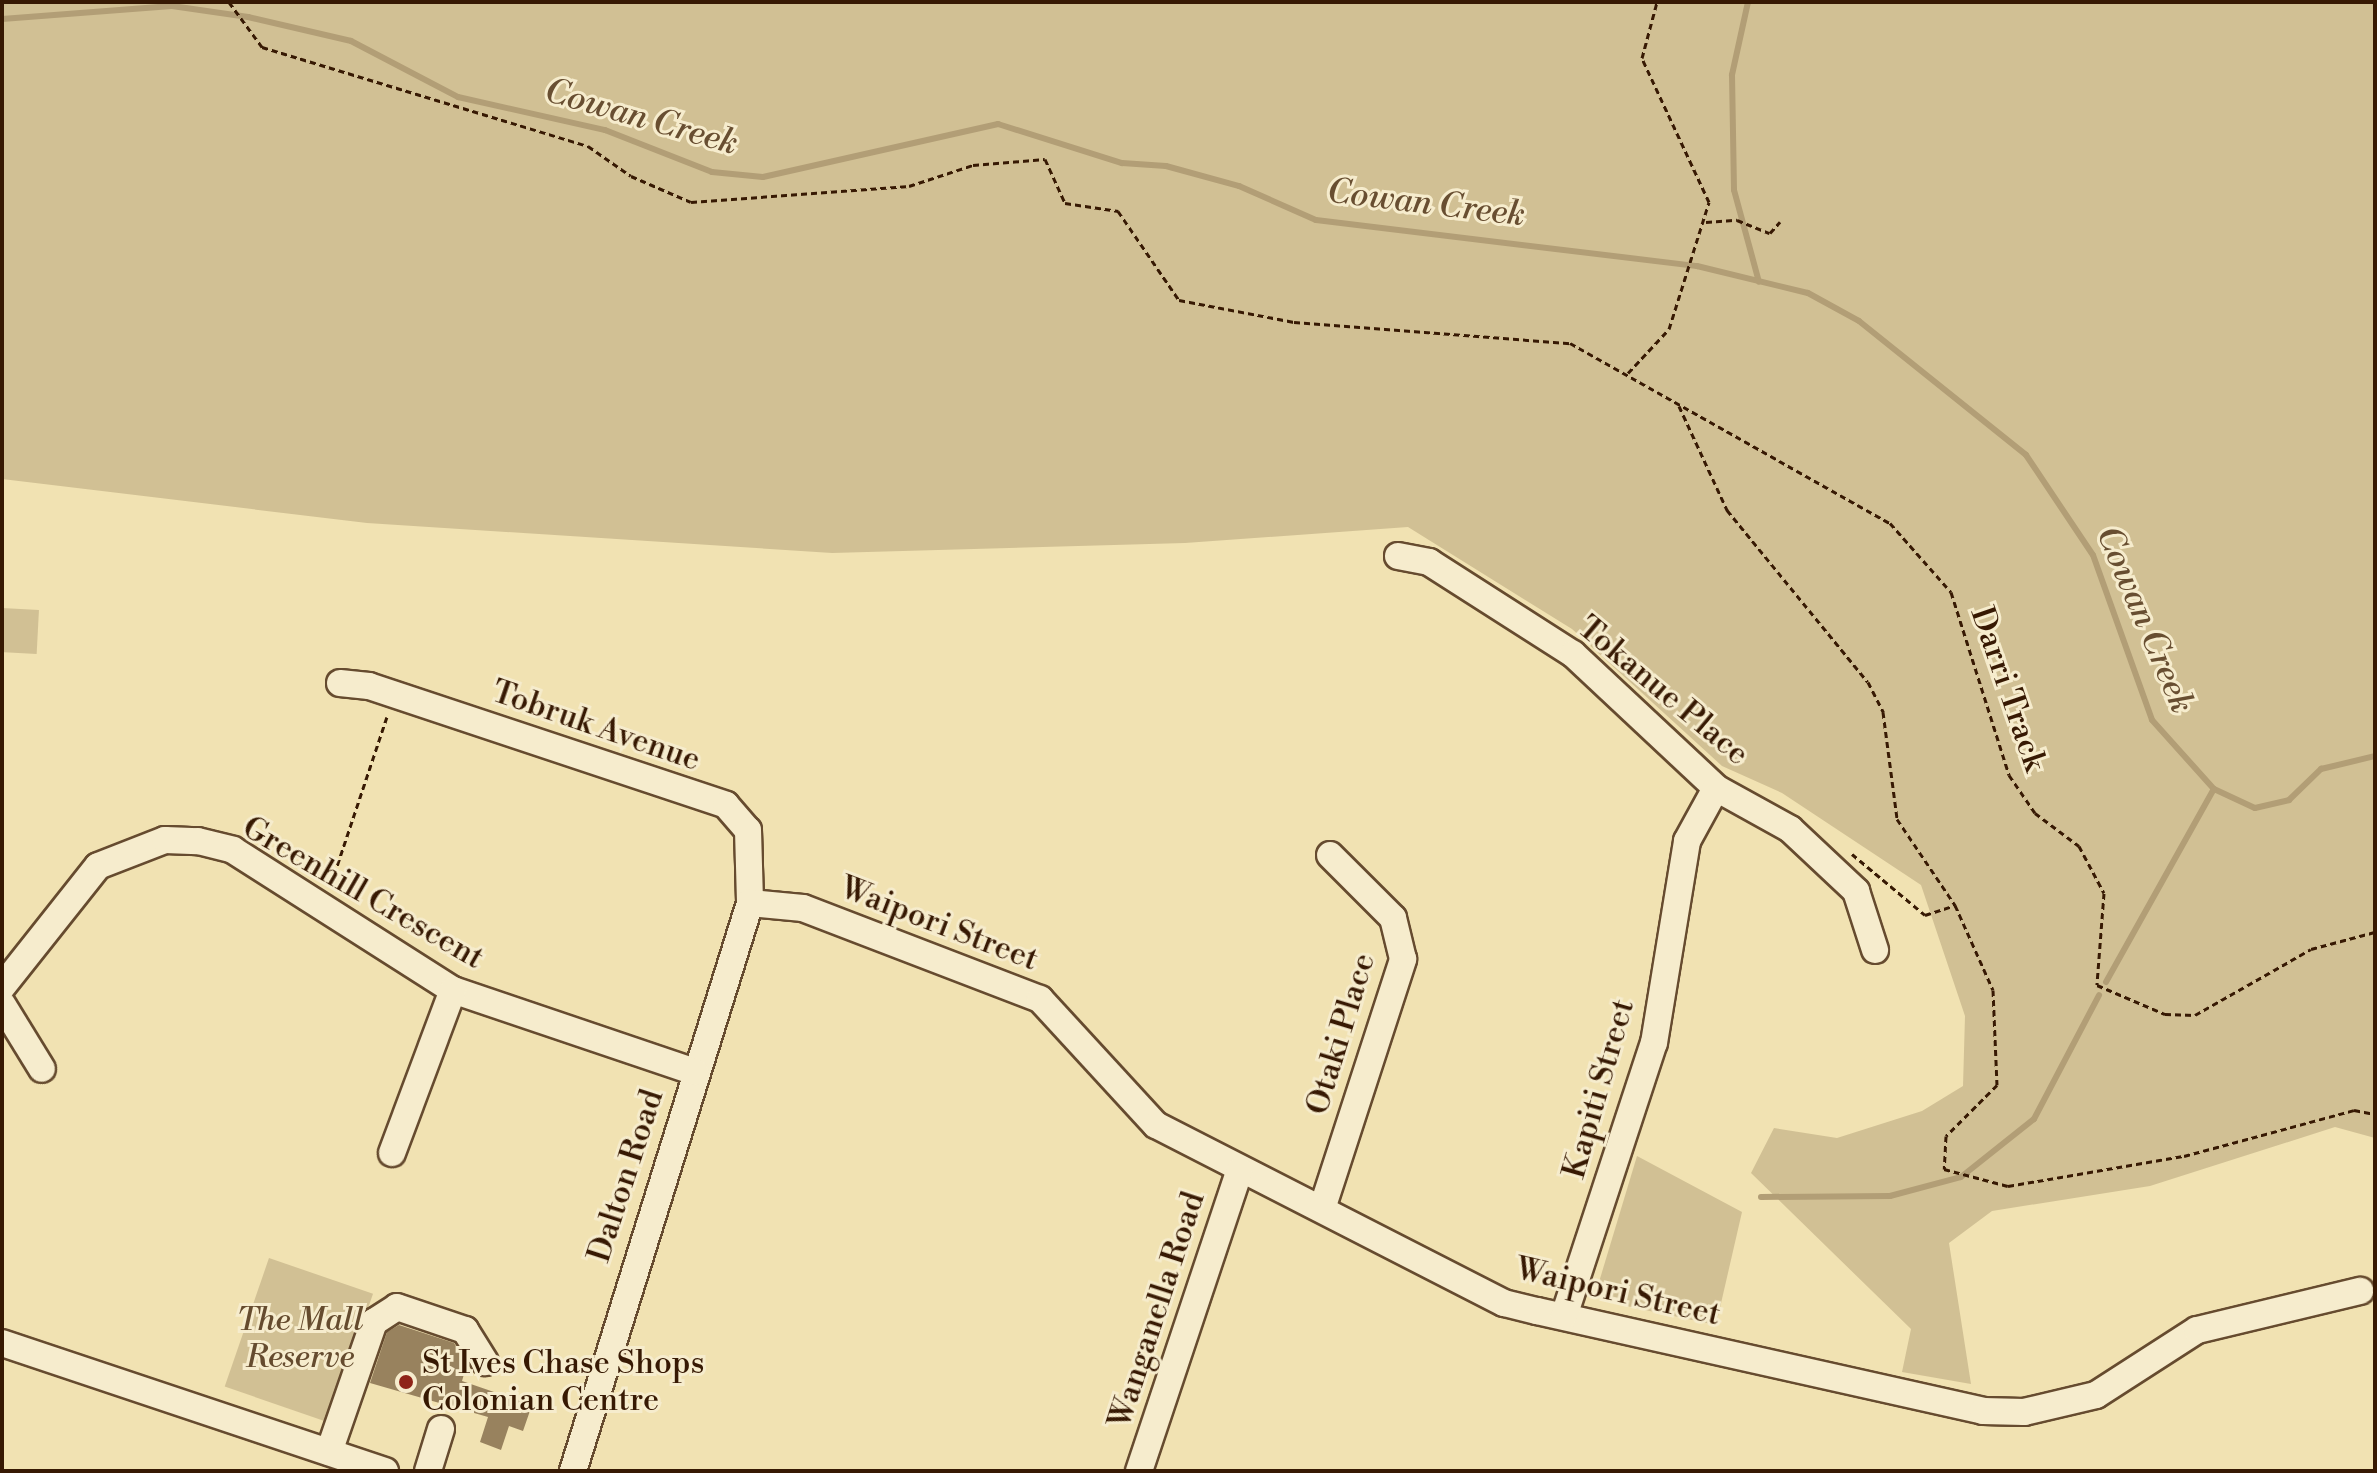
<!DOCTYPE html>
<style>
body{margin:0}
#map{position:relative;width:2377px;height:1473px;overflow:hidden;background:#f1e2b2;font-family:"Libre Bodoni",serif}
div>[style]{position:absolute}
.green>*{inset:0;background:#d1c094;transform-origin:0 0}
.stream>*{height:6px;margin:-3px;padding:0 3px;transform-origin:3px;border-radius:3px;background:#b29e76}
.building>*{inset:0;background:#98825e}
.path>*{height:3px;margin-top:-1.5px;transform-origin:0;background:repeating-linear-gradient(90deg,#371903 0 6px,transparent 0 10px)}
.roads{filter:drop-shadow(2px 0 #664b2f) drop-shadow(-2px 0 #664b2f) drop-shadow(0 2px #664b2f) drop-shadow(0 -2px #664b2f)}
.minor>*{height:26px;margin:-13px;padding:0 13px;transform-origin:13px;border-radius:13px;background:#f6eccd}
.dots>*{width:22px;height:22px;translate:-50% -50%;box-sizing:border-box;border:4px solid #f6eccd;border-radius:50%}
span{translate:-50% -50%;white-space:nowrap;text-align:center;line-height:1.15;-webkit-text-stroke:6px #f6eccd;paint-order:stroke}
.street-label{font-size:32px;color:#371903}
.park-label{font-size:32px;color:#654b2e;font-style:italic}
.poi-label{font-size:32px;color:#371903}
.left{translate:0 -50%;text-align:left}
.water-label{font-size:34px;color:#684e31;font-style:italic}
.frame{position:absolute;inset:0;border:4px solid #371903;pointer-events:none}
</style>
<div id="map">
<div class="green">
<div style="clip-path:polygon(2px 2px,2375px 2px,2375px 1138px,2335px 1127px,2150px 1186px,1992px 1211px,1949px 1243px,1971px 1384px,1902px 1372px,1911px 1329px,1751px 1173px,1774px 1128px,1837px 1138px,1922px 1111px,1963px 1086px,1965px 1016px,1921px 885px,1782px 793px,1722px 766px,1572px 629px,1408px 527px,1185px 543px,832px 553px,367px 523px,2px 479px)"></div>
<div style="left:2px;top:608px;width:37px;height:44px;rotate:3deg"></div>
<div style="clip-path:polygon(1637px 1156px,1742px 1212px,1716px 1325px,1612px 1303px,1596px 1292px)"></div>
<div style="left:269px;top:1258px;width:110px;height:136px;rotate:19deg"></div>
</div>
<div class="stream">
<div style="left:1748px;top:2px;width:75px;rotate:102.4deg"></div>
<div style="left:1732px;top:75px;width:115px;rotate:89deg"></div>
<div style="left:1734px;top:190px;width:95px;rotate:74.8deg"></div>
<div style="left:2px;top:19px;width:170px;rotate:-4.4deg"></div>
<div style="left:172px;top:6px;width:77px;rotate:8.2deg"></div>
<div style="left:248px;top:17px;width:106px;rotate:13.1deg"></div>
<div style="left:351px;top:41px;width:121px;rotate:27.6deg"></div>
<div style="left:458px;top:97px;width:151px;rotate:12.7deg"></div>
<div style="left:605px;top:130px;width:115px;rotate:21.4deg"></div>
<div style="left:712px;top:172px;width:51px;rotate:5.6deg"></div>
<div style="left:763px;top:177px;width:241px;rotate:-12.7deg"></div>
<div style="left:998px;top:124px;width:130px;rotate:17.5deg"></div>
<div style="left:1122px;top:163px;width:44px;rotate:3.9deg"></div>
<div style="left:1166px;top:166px;width:76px;rotate:15.3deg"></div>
<div style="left:1239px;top:186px;width:84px;rotate:23.8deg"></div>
<div style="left:1316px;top:220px;width:384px;rotate:6.9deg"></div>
<div style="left:1697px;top:266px;width:114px;rotate:13.7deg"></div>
<div style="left:1808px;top:293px;width:58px;rotate:28.8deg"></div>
<div style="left:1859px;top:321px;width:214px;rotate:38.7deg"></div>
<div style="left:2026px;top:455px;width:120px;rotate:56.2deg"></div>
<div style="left:2093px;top:555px;width:175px;rotate:70.3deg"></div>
<div style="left:2152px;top:720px;width:93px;rotate:48.1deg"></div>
<div style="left:2214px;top:789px;width:45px;rotate:24.9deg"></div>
<div style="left:2255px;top:808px;width:35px;rotate:-13deg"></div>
<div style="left:2289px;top:800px;width:45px;rotate:-44.1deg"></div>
<div style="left:2321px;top:769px;width:56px;rotate:-13.5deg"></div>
<div style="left:2106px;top:982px;width:221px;rotate:-60.8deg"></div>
<div style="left:1761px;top:1197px;width:129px;rotate:-0.4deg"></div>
<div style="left:1890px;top:1196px;width:73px;rotate:-15deg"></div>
<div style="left:1961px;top:1177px;width:93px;rotate:-38.5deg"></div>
<div style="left:2034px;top:1119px;width:140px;rotate:-62.3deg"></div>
</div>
<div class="building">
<div style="clip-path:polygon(399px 1325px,454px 1343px,467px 1364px,462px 1381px,532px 1405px,523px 1431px,509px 1426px,501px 1450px,480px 1442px,488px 1417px,370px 1383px,387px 1332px)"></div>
</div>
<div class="path">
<div style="left:229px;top:2px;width:56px;rotate:53.7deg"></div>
<div style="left:262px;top:47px;width:341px;rotate:16.9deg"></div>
<div style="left:588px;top:146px;width:52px;rotate:34.9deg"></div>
<div style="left:631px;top:176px;width:65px;rotate:23.4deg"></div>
<div style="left:691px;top:202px;width:219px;rotate:-4.2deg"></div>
<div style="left:909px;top:186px;width:67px;rotate:-18.2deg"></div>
<div style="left:973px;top:165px;width:72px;rotate:-4.8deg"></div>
<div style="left:1045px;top:159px;width:48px;rotate:65.6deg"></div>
<div style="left:1065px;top:203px;width:54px;rotate:8.6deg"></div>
<div style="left:1118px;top:211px;width:108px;rotate:55.6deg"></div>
<div style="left:1179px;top:300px;width:117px;rotate:10.8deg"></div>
<div style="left:1294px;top:322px;width:277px;rotate:4.4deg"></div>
<div style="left:1570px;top:343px;width:367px;rotate:29.4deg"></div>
<div style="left:1890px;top:523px;width:92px;rotate:48.5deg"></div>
<div style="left:1951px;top:592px;width:192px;rotate:72.4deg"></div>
<div style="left:2009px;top:775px;width:46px;rotate:55.6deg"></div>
<div style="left:2035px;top:813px;width:55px;rotate:36.9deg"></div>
<div style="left:2079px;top:846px;width:53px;rotate:62deg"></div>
<div style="left:2104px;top:893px;width:92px;rotate:94.4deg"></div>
<div style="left:2097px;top:985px;width:74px;rotate:23.1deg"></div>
<div style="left:2165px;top:1014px;width:30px;rotate:2deg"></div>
<div style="left:2195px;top:1015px;width:133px;rotate:-29.6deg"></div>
<div style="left:2311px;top:949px;width:66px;rotate:-14.9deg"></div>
<div style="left:1706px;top:222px;width:31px;rotate:-4deg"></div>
<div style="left:1737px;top:220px;width:35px;rotate:22deg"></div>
<div style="left:1770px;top:233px;width:15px;rotate:-48deg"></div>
<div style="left:1628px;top:373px;width:60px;rotate:-47deg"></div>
<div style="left:1669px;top:329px;width:133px;rotate:-72.5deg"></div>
<div style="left:1709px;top:202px;width:159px;rotate:-115deg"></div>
<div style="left:1642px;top:58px;width:58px;rotate:-75deg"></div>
<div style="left:1679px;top:406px;width:115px;rotate:65.2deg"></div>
<div style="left:1727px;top:510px;width:222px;rotate:50.7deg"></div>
<div style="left:1868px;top:682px;width:34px;rotate:63deg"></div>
<div style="left:1883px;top:712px;width:108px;rotate:82.5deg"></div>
<div style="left:1897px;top:819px;width:104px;rotate:56deg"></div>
<div style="left:1955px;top:905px;width:93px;rotate:65.9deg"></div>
<div style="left:1993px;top:990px;width:95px;rotate:87.6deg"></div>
<div style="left:1997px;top:1085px;width:72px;rotate:135deg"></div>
<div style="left:1946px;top:1136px;width:33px;rotate:93deg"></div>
<div style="left:1944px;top:1169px;width:66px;rotate:14.9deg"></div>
<div style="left:2008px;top:1186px;width:179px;rotate:-9.7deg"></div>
<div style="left:2184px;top:1156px;width:176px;rotate:-15.1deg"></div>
<div style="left:2354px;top:1110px;width:21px;rotate:11deg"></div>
<div style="left:1852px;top:854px;width:95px;rotate:39.9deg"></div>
<div style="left:1925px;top:915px;width:32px;rotate:-18deg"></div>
<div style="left:331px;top:884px;width:176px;rotate:-71.5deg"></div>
</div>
<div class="roads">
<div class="minor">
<div style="left:1398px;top:556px;width:32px;rotate:11deg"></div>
<div style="left:1429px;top:562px;width:171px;rotate:32.6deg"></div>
<div style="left:1573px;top:654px;width:196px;rotate:43.1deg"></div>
<div style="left:1716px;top:788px;width:85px;rotate:29deg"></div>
<div style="left:1790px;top:829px;width:91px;rotate:43.2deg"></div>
<div style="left:1856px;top:891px;width:62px;rotate:72.1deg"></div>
<div style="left:340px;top:683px;width:29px;rotate:6deg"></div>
<div style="left:369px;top:686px;width:376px;rotate:18.4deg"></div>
<div style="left:726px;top:805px;width:33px;rotate:49deg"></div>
<div style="left:748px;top:830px;width:73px;rotate:88.4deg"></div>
<div style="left:750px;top:903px;width:595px;rotate:107.31deg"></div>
<div style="left:750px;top:903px;width:53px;rotate:5.4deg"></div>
<div style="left:803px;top:908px;width:254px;rotate:21deg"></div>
<div style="left:1040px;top:999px;width:171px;rotate:47.4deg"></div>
<div style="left:1156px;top:1125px;width:391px;rotate:27.1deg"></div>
<div style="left:1504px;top:1303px;width:34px;rotate:14deg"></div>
<div style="left:1537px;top:1311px;width:457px;rotate:12.6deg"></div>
<div style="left:1983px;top:1411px;width:41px;rotate:1.4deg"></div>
<div style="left:2024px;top:1412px;width:74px;rotate:-13.3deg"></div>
<div style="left:2096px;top:1395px;width:120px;rotate:-32.8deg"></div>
<div style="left:2197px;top:1330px;width:168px;rotate:-13.5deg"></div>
<div style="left:2px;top:987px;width:154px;rotate:-51.6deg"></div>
<div style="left:98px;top:866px;width:72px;rotate:-21.2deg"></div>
<div style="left:165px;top:840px;width:33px;rotate:2deg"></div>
<div style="left:198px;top:841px;width:36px;rotate:14deg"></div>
<div style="left:233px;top:850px;width:261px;rotate:32.5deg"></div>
<div style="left:453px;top:990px;width:256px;rotate:18.7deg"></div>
<div style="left:2px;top:1004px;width:76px;rotate:58.4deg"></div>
<div style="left:392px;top:1153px;width:174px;rotate:-69.5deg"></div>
<div style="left:1322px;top:1209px;width:263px;rotate:-72deg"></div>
<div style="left:1403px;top:959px;width:42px;rotate:-103.7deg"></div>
<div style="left:1393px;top:918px;width:89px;rotate:-135deg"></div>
<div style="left:1564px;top:1316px;width:287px;rotate:-71.8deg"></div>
<div style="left:1654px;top:1043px;width:205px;rotate:-80.7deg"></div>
<div style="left:1687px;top:841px;width:60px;rotate:-61.3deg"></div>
<div style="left:2px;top:1343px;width:404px;rotate:18.5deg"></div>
<div style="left:329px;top:1452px;width:138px;rotate:-70.9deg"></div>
<div style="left:374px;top:1322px;width:27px;rotate:-33deg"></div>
<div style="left:397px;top:1307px;width:72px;rotate:18.7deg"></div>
<div style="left:465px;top:1330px;width:38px;rotate:58deg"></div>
<div style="left:428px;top:1471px;width:44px;rotate:-72.8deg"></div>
<div style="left:1139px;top:1471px;width:317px;rotate:-71.5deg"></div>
</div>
</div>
<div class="dots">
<div style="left:406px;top:1382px;background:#8f2418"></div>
</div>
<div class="street-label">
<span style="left:2008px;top:689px;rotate:71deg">Darri Track</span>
<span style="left:1663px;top:691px;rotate:40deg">Tokanue Place</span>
<span style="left:596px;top:726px;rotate:19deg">Tobruk Avenue</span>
<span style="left:363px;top:893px;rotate:30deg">Greenhill Crescent</span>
<span style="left:939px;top:924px;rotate:21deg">Waipori Street</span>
<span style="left:1341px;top:1034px;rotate:-73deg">Otaki Place</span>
<span style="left:1599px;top:1089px;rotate:-74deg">Kapiti Street</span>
<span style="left:626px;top:1176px;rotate:-72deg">Dalton Road</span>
<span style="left:1618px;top:1292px;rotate:13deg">Waipori Street</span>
<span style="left:1157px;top:1310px;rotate:-72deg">Wanganella Road</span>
</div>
<div class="park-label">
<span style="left:300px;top:1339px">The Mall<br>Reserve</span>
</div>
<div class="poi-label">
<span class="left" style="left:422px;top:1382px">St Ives Chase Shops<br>Colonian Centre</span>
</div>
<div class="water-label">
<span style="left:641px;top:118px;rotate:16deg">Cowan Creek</span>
<span style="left:1426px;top:204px;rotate:7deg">Cowan Creek</span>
<span style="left:2144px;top:620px;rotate:67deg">Cowan Creek</span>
</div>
<div class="frame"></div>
</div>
